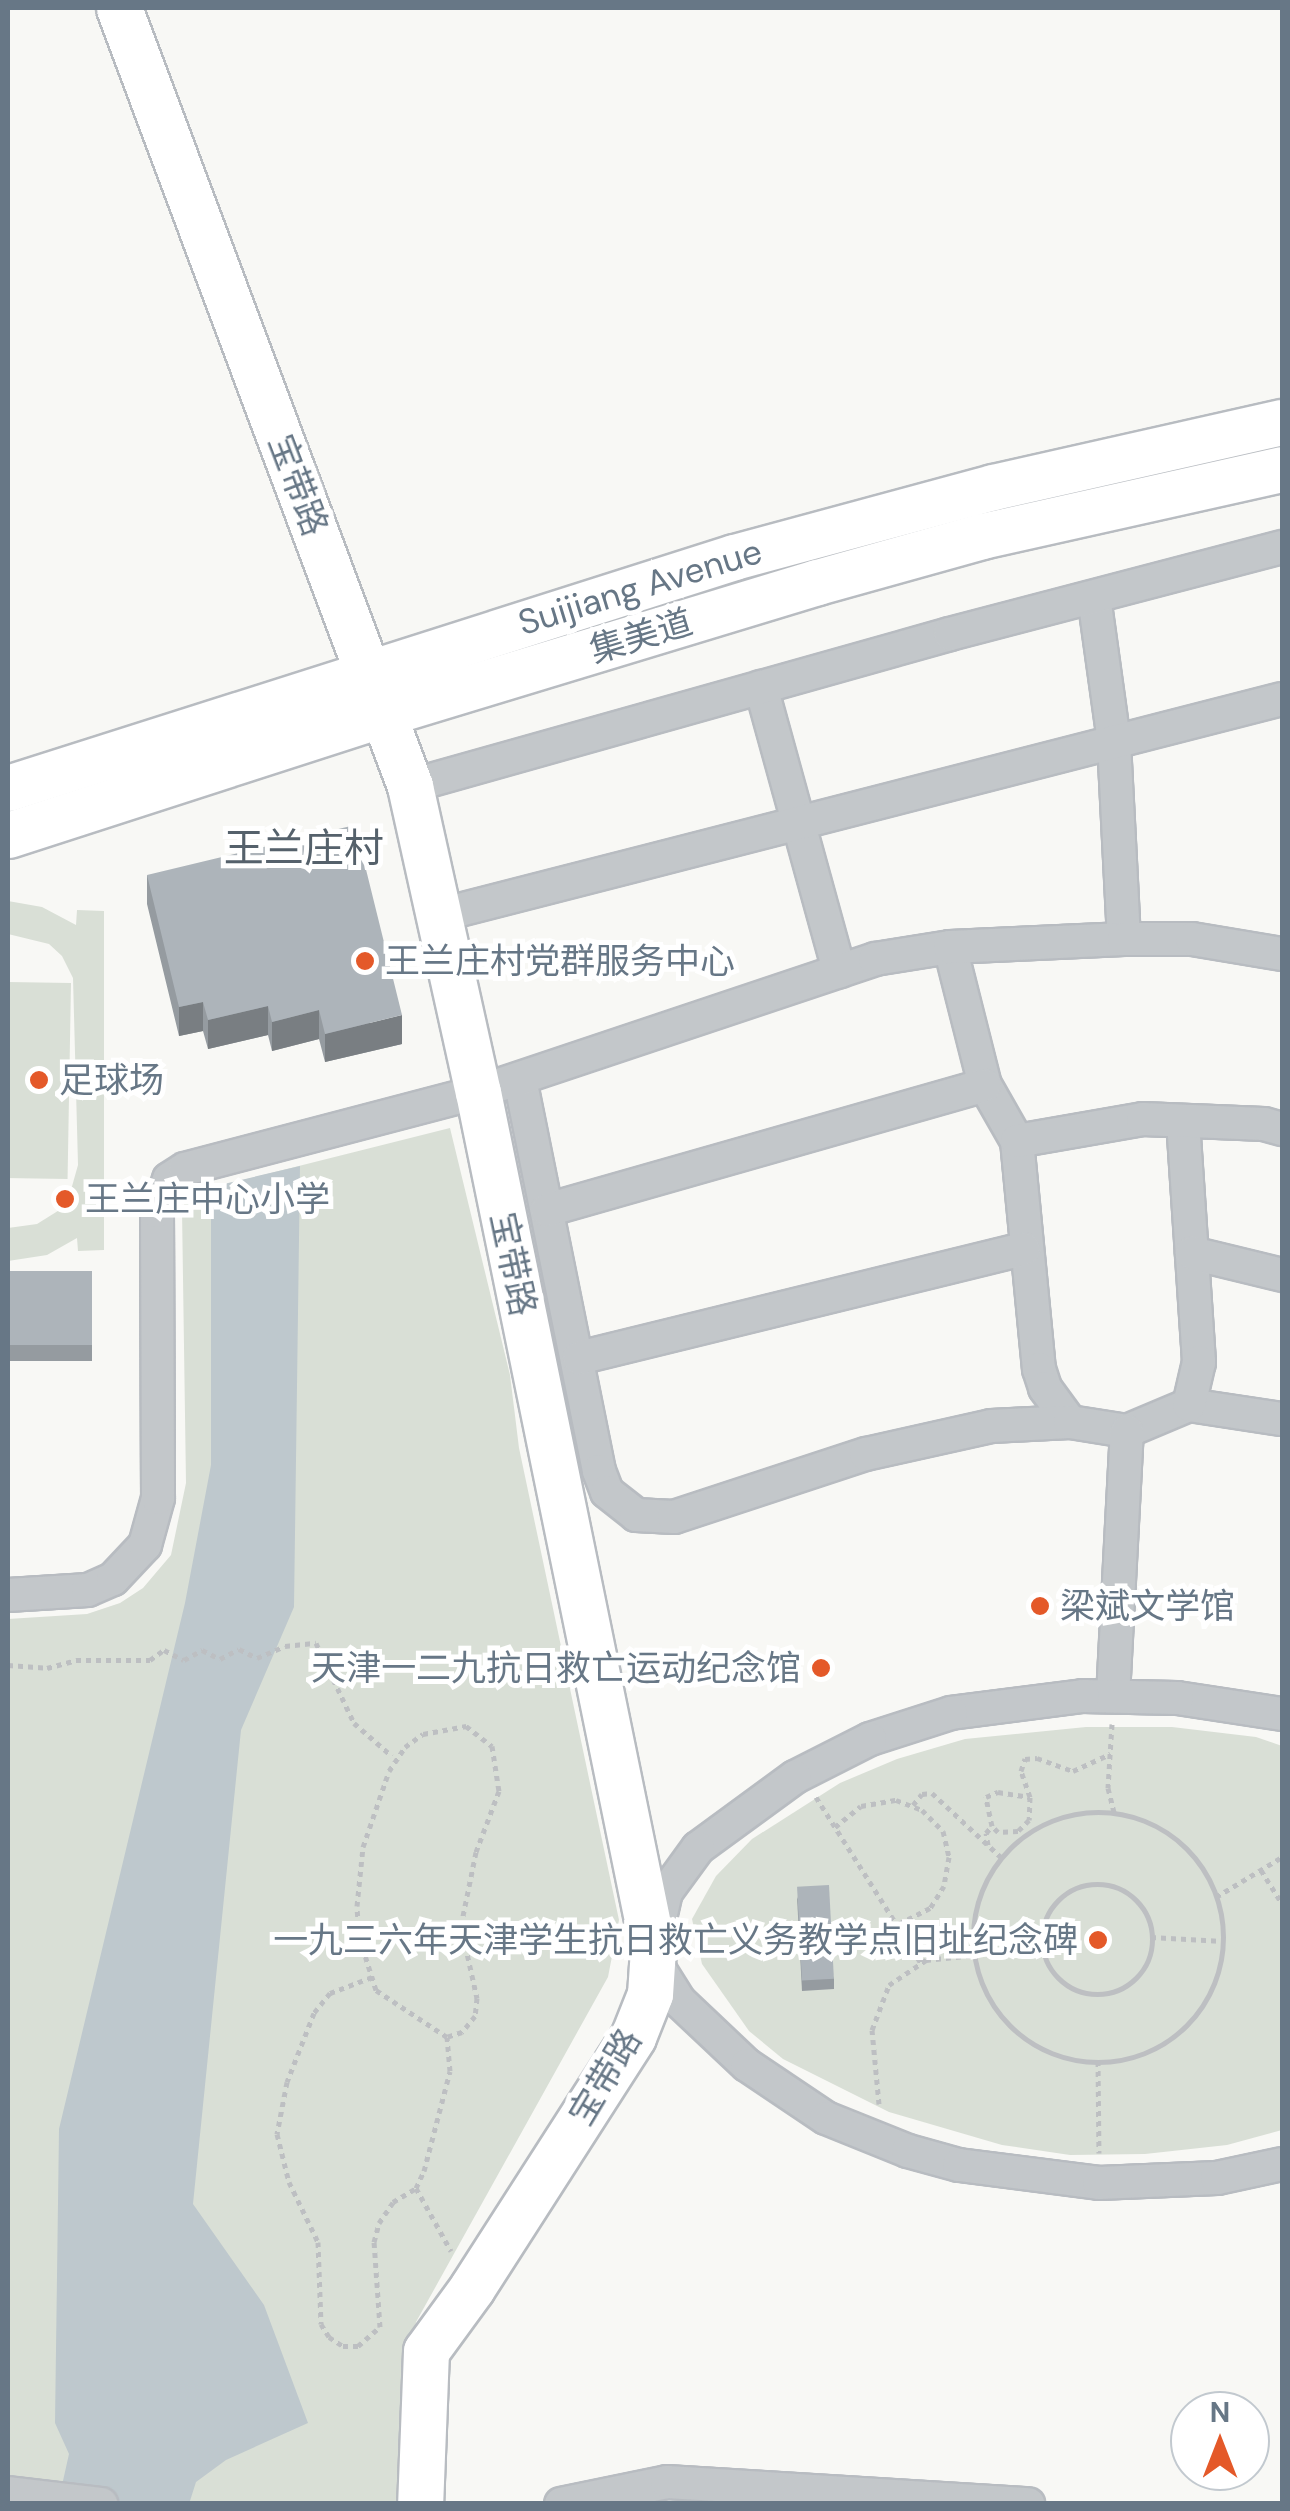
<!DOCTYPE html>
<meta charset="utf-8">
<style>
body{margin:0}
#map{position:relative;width:1290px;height:2511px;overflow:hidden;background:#f8f8f5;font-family:"DM Sans","Noto Sans SC",sans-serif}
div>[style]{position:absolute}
.green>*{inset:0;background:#d9dfd6;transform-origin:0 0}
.water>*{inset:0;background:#bec8cd}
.path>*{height:5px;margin-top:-2.5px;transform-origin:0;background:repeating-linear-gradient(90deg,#bdbfc2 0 5px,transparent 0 10px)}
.path>.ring{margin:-2.5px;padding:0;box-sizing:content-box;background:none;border:5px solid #bdbfc2;border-radius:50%}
.roads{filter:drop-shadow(2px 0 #b8bcc1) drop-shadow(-2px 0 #b8bcc1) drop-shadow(0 2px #b8bcc1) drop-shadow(0 -2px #b8bcc1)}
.street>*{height:32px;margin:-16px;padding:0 16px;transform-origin:16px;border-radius:16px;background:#c3c7ca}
.secondary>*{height:45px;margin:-22.5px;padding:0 22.5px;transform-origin:22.5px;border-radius:22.5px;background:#fff}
.wall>*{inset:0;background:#959ba0;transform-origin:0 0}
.shaded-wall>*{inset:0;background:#797e82}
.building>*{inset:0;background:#adb4ba;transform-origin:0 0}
.dots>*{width:28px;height:28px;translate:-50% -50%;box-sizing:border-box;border:5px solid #fff;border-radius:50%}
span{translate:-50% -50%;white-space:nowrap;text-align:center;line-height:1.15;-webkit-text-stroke:10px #fff;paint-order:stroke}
.street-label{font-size:35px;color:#677786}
.poi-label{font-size:35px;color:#677786}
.left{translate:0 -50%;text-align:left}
.right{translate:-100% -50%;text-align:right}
.quarter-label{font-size:40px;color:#55616b}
.frame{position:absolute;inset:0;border:10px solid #677786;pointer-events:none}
.north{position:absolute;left:1170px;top:2391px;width:100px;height:100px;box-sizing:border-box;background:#fff;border:2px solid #c2c9cf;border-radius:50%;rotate:0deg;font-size:28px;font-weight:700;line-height:40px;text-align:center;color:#677786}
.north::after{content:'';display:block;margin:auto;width:35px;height:45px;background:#e45929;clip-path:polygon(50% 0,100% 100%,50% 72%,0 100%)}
</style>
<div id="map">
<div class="green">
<div style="clip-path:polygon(8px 901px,42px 907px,76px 925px,77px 910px,104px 911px,104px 1250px,78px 1251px,77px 1238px,47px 1255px,8px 1261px,8px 1228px,37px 1224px,61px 1209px,69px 1197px,78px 1165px,73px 978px,62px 956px,49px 944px,8px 934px)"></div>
<div style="left:8px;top:982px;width:63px;height:196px;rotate:1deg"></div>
<div style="clip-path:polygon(450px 1128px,510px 1375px,519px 1448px,619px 1920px,608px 1977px,416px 2322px,402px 2503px,8px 2504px,8px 1619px,87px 1614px,120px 1603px,143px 1588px,171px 1555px,186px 1483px,182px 1210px,188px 1194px)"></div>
<div style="clip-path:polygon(1086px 1727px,1172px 1727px,1256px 1737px,1282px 1746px,1282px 2130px,1227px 2145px,1145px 2154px,1070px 2155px,1002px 2145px,889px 2112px,783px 2059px,749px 2031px,702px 1964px,692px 1919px,716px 1876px,752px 1839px,840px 1783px,897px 1759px,965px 1739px)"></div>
</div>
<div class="water">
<div style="clip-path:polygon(300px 1166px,294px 1607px,241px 1730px,193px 2204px,264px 2305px,308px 2423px,226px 2460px,196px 2482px,189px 2504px,58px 2503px,69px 2454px,55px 2423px,59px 2129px,185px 1603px,211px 1465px,211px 1187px)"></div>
</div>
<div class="path">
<div style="left:8px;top:1665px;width:39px;rotate:4deg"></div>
<div style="left:47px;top:1668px;width:30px;rotate:-15deg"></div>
<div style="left:76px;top:1660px;width:74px"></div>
<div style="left:150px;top:1660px;width:17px;rotate:-36deg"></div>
<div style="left:164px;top:1650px;width:22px;rotate:27deg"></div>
<div style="left:184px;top:1660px;width:21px;rotate:-29deg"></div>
<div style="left:202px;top:1650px;width:20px;rotate:27deg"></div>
<div style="left:220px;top:1659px;width:21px;rotate:-28deg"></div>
<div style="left:239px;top:1649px;width:20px;rotate:27deg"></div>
<div style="left:257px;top:1658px;width:30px;rotate:-23deg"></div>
<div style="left:285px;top:1646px;width:31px;rotate:-6deg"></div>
<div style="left:316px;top:1643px;width:89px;rotate:64.6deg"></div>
<div style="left:354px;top:1723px;width:50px;rotate:41deg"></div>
<div style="left:1112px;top:1724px;width:64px;rotate:93.6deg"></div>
<div style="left:1108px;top:1788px;width:25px;rotate:76deg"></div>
<div style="left:466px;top:1726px;width:33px;rotate:38deg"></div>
<div style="left:492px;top:1746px;width:46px;rotate:81.2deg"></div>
<div style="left:499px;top:1791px;width:65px;rotate:110.7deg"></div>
<div style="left:476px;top:1852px;width:76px;rotate:101.5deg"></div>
<div style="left:461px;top:1926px;width:74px;rotate:77.5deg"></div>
<div style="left:477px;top:1998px;width:18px;rotate:96deg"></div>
<div style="left:475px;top:2016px;width:21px;rotate:129deg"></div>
<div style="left:462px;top:2032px;width:16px;rotate:162deg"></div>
<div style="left:447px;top:2037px;width:85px;rotate:-146.5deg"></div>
<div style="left:376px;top:1990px;width:57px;rotate:-107.5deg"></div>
<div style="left:359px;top:1936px;width:30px;rotate:-94deg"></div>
<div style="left:357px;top:1906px;width:59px;rotate:-84.2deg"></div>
<div style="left:363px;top:1847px;width:80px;rotate:-71.1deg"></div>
<div style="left:389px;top:1771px;width:29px;rotate:-56deg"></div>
<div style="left:405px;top:1747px;width:22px;rotate:-36deg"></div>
<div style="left:423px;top:1734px;width:44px;rotate:-10.5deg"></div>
<div style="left:998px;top:1792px;width:32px;rotate:9deg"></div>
<div style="left:1030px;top:1797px;width:23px;rotate:92deg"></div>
<div style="left:1029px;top:1820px;width:16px;rotate:135deg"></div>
<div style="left:1018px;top:1831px;width:20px;rotate:177deg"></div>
<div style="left:998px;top:1832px;width:8px;rotate:-135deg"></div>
<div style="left:992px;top:1826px;width:30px;rotate:-102deg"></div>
<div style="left:986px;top:1797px;width:13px;rotate:-23deg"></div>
<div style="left:816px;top:1797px;width:196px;rotate:57.7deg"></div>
<div style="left:1030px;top:1797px;width:28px;rotate:-109deg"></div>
<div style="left:1021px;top:1771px;width:13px;rotate:-72deg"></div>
<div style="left:1025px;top:1759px;width:12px;rotate:-5deg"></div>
<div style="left:1037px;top:1758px;width:38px;rotate:20deg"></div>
<div style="left:1073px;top:1771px;width:41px;rotate:-24.7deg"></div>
<div style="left:913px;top:1805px;width:14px;rotate:-51deg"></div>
<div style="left:922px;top:1794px;width:10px;rotate:-6deg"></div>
<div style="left:932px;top:1793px;width:96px;rotate:42.9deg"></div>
<div class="ring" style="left:973px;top:1812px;width:245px;height:245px"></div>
<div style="left:835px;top:1827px;width:33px;rotate:-39deg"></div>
<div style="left:861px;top:1806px;width:36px;rotate:-10deg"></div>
<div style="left:896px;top:1800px;width:28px;rotate:21deg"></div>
<div style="left:922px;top:1810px;width:30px;rotate:45deg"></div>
<div style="left:943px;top:1831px;width:27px;rotate:77deg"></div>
<div style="left:949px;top:1857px;width:29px;rotate:100deg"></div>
<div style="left:944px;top:1886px;width:26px;rotate:122deg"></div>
<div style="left:930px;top:1908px;width:37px;rotate:153deg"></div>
<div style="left:988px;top:1845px;width:12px;rotate:-99deg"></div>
<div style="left:986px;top:1833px;width:9px;rotate:-49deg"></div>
<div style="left:1261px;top:1870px;width:40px;rotate:58deg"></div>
<div class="ring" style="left:1042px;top:1884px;width:105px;height:105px"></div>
<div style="left:1216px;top:1897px;width:77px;rotate:-31.2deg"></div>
<div style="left:974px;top:1936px;width:67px;rotate:1.7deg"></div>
<div style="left:1151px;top:1937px;width:72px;rotate:3.2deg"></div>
<div style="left:372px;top:1977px;width:45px;rotate:159.1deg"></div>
<div style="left:330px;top:1993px;width:26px;rotate:129deg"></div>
<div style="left:314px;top:2013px;width:74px;rotate:111.4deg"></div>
<div style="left:287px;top:2082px;width:53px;rotate:100.9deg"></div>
<div style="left:277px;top:2134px;width:49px;rotate:76deg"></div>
<div style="left:289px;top:2182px;width:67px;rotate:64.2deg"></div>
<div style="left:318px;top:2242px;width:82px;rotate:87.9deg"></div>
<div style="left:321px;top:2324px;width:15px;rotate:58deg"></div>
<div style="left:329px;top:2337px;width:17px;rotate:33deg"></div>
<div style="left:343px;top:2346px;width:15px"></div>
<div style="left:358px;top:2346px;width:29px;rotate:-41deg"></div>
<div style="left:380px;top:2327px;width:85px;rotate:-94deg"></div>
<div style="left:374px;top:2242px;width:20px;rotate:-75deg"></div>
<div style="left:379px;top:2223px;width:25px;rotate:-56deg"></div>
<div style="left:393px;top:2202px;width:27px;rotate:-31deg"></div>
<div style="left:416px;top:2188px;width:19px;rotate:-65deg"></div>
<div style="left:424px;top:2171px;width:103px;rotate:-75.4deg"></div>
<div style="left:450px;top:2071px;width:34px;rotate:-95deg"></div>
<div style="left:1098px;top:2061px;width:92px;rotate:89.4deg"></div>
<div style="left:879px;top:2104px;width:74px;rotate:-95.4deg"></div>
<div style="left:872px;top:2030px;width:48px;rotate:-69.3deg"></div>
<div style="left:889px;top:1985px;width:45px;rotate:-34deg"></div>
<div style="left:926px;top:1960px;width:49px;rotate:-5.8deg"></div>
<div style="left:416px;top:2188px;width:72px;rotate:60.9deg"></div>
</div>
<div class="roads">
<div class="street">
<div style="left:1094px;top:597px;width:146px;rotate:82.1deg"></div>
<div style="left:1114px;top:742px;width:197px;rotate:87.1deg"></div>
<div style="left:761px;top:687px;width:295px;rotate:74.6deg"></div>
<div style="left:410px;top:786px;width:561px;rotate:-15.72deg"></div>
<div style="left:950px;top:634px;width:343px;rotate:-14.7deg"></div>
<div style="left:440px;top:915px;width:869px;rotate:-14.39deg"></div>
<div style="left:950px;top:947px;width:142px;rotate:75.8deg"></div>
<div style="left:985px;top:1085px;width:64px;rotate:60.3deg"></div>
<div style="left:1017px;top:1141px;width:229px;rotate:84.5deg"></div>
<div style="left:1039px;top:1369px;width:20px;rotate:72deg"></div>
<div style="left:1045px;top:1388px;width:42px;rotate:53.7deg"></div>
<div style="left:520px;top:1079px;width:400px;rotate:78.6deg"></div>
<div style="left:599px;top:1471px;width:22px;rotate:69deg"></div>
<div style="left:607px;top:1492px;width:37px;rotate:38deg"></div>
<div style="left:636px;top:1515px;width:38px;rotate:3deg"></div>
<div style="left:674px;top:1517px;width:202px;rotate:-18.2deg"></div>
<div style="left:866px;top:1454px;width:128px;rotate:-12.6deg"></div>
<div style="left:991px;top:1426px;width:79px;rotate:-2.9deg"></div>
<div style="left:1070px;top:1422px;width:58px;rotate:9deg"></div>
<div style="left:1127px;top:1431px;width:67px;rotate:-22.8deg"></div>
<div style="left:1189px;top:1405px;width:94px;rotate:8.6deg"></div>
<div style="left:1183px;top:1121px;width:242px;rotate:86.2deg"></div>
<div style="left:1199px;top:1362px;width:44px;rotate:103.1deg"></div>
<div style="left:1017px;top:1141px;width:128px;rotate:-9.9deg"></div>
<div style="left:1143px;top:1119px;width:121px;rotate:2.4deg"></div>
<div style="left:1264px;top:1124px;width:19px;rotate:16deg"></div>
<div style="left:547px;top:1210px;width:455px;rotate:-15.9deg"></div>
<div style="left:1192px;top:1253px;width:93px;rotate:13.7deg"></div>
<div style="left:579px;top:1358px;width:458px;rotate:-13.8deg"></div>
<div style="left:8px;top:1595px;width:80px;rotate:-3.6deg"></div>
<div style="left:88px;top:1590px;width:27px;rotate:-24deg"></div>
<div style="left:113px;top:1579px;width:47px;rotate:-46.7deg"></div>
<div style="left:145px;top:1545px;width:49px;rotate:-74.5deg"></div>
<div style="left:158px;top:1498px;width:287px;rotate:-90.2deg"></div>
<div style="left:157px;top:1211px;width:34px;rotate:-69deg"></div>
<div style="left:169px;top:1179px;width:19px;rotate:-32deg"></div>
<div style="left:185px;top:1169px;width:303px;rotate:-14.7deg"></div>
<div style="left:478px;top:1092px;width:419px;rotate:-18.5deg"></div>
<div style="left:875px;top:959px;width:76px;rotate:-9.1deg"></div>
<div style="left:950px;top:947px;width:174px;rotate:-2.6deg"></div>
<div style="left:1124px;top:939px;width:68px"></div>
<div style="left:1192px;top:939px;width:91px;rotate:9.5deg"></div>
<div style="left:1113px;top:1696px;width:265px;rotate:-87deg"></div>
<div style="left:1282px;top:1714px;width:106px;rotate:-171.3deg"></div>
<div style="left:1177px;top:1698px;width:94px;rotate:-178.8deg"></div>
<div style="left:1083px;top:1696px;width:133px;rotate:172.7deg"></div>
<div style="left:951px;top:1713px;width:85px;rotate:162.2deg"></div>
<div style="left:870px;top:1739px;width:84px;rotate:153.1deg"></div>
<div style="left:795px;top:1777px;width:120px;rotate:143.8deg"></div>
<div style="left:698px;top:1848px;width:54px;rotate:126deg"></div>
<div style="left:666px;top:1892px;width:58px;rotate:102.8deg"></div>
<div style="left:653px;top:1949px;width:24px;rotate:71deg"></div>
<div style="left:661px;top:1972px;width:34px;rotate:58deg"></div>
<div style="left:679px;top:2001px;width:93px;rotate:43.3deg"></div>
<div style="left:747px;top:2065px;width:95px;rotate:33.9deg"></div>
<div style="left:826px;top:2118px;width:88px;rotate:21.9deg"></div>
<div style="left:908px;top:2151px;width:53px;rotate:15.4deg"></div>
<div style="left:959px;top:2165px;width:141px;rotate:7.3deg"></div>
<div style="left:1099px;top:2183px;width:118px;rotate:-2.4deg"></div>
<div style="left:1217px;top:2178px;width:66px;rotate:-12.2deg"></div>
<div style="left:8px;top:2493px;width:94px;rotate:6.7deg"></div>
<div style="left:561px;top:2504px;width:108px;rotate:-11.7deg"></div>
<div style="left:667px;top:2482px;width:362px;rotate:3.5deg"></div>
</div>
<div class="secondary">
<div style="left:119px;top:8px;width:831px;rotate:69.49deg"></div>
<div style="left:410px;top:786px;width:313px;rotate:77.5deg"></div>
<div style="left:478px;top:1092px;width:875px;rotate:78.46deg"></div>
<div style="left:653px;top:1949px;width:45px;rotate:93.8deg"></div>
<div style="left:650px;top:1994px;width:46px;rotate:111.6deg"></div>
<div style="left:633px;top:2037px;width:298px;rotate:122.7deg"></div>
<div style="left:472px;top:2288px;width:78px;rotate:126.1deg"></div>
<div style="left:426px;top:2351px;width:153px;rotate:92.2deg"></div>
<div style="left:8px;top:788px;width:762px;rotate:-17.65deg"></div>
<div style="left:734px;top:557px;width:268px;rotate:-15.1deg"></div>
<div style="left:993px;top:487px;width:296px;rotate:-12.7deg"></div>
<div style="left:8px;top:835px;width:397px;rotate:-17.9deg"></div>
<div style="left:386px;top:713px;width:450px;rotate:-16.9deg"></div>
<div style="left:817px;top:582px;width:171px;rotate:-15.6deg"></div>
<div style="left:982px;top:536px;width:307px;rotate:-12.6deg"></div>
</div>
</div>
<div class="wall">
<div style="clip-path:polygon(147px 875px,402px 1044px,325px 1062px,319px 1039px,272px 1051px,268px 1035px,208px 1049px,203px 1031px,179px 1036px,147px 904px)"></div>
<div style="left:92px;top:1271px;width:90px;height:84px;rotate:90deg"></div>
<div style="clip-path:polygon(797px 1897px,834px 1979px,834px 1989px,802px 1991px)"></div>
</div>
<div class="shaded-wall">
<div style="clip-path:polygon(203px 1002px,203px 1031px,179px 1036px,179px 1007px)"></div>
<div style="clip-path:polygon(268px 1006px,268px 1035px,208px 1049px,208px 1020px)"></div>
<div style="clip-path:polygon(319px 1010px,319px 1039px,272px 1051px,272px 1022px)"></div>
<div style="clip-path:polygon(402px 1015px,402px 1044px,325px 1062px,325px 1034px)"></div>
</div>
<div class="building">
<div style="clip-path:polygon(355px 825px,402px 1015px,325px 1034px,319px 1010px,272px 1022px,268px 1006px,208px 1020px,203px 1002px,179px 1007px,147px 875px)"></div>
<div style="left:92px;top:1271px;width:74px;height:84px;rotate:90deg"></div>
<div style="left:829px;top:1885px;width:94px;height:32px;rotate:87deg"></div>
</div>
<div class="dots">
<div style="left:365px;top:961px;background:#e45929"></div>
<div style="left:39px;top:1080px;background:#e45929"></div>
<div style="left:65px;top:1199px;background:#e45929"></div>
<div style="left:1040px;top:1606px;background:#e45929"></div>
<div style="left:821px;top:1668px;background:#e45929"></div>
<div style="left:1098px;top:1940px;background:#e45929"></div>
</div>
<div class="street-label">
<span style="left:298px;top:485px;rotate:69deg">宝带路</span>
<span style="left:640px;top:587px;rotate:-17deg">Suijiang Avenue</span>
<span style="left:641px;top:636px;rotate:-17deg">集美道</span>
<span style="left:513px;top:1264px;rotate:78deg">宝带路</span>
<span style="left:605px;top:2077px;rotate:-59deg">宝带路</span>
</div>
<div class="poi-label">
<span class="left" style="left:385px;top:961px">王兰庄村党群服务中心</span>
<span class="left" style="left:59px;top:1080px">足球场</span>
<span class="left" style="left:85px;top:1199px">王兰庄中心小学</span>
<span class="left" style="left:1060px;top:1606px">梁斌文学馆</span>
<span class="right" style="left:801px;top:1668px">天津一二九抗日救亡运动纪念馆</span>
<span class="right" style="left:1078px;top:1940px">一九三六年天津学生抗日救亡义务教学点旧址纪念碑</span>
</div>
<div class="quarter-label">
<span style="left:304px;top:848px">王兰庄村</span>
</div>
<div class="frame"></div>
<div class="north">N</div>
</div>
